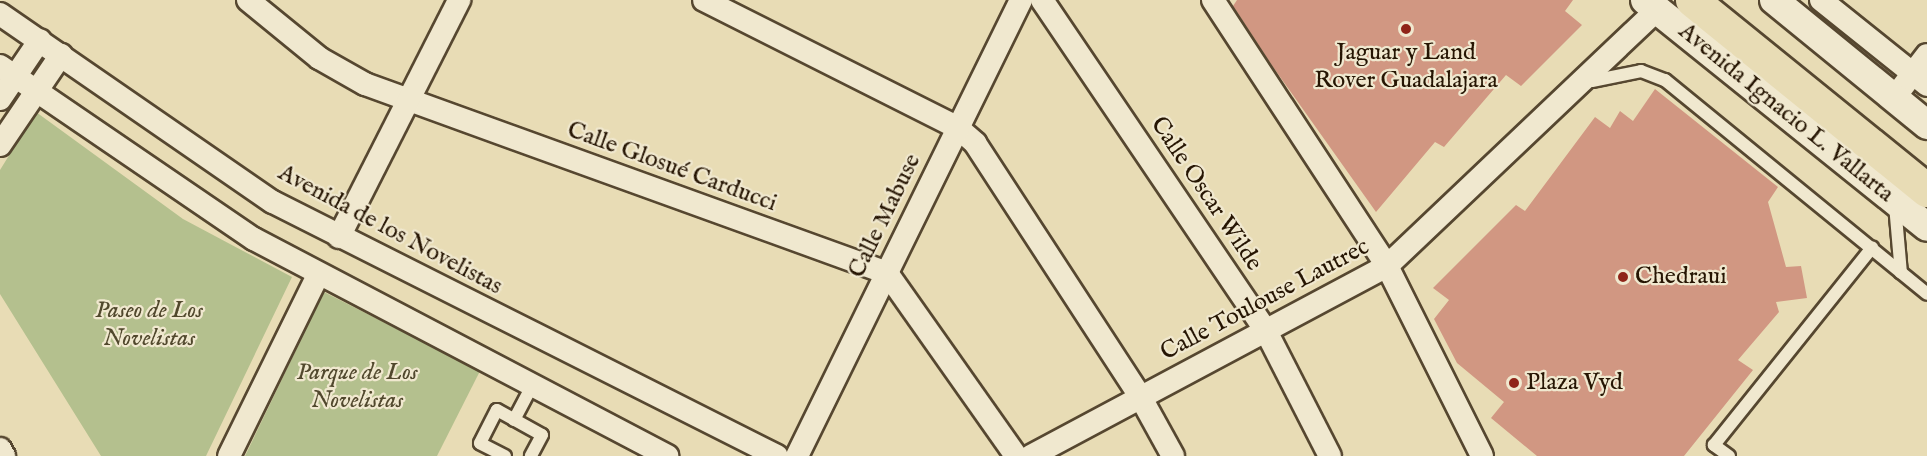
<!DOCTYPE html>
<meta charset="utf-8">
<style>
body{margin:0}
#map{position:relative;width:1927px;height:456px;overflow:hidden;background:#e8dcb5;font-family:"IM FELL English",serif}
div>[style]{position:absolute}
.green>*{inset:0;background:#b4c08e}
.building>*{inset:0;background:#d19782}
.roads{filter:drop-shadow(2px 0 #564730) drop-shadow(-2px 0 #564730) drop-shadow(0 2px #564730) drop-shadow(0 -2px #564730)}
.service>*{height:12px;margin:-6px;padding:0 6px;transform-origin:6px;border-radius:6px;background:#f0e8cf}
.minor>*{height:22px;margin:-11px;padding:0 11px;transform-origin:11px;border-radius:11px;background:#f0e8cf}
.tertiary>*{height:28px;margin:-14px;padding:0 14px;transform-origin:14px;border-radius:14px;background:#f0e8cf}
.trunk>*{height:33px;margin:-16.5px;padding:0 16.5px;transform-origin:16.5px;border-radius:16.5px;background:#e8dcb5}
.dots>*{width:16px;height:16px;translate:-50% -50%;box-sizing:border-box;border:3px solid #f0e8cf;border-radius:50%}
span{translate:-50% -50%;white-space:nowrap;text-align:center;line-height:1.15;-webkit-text-stroke:4.5px #f0e8cf;paint-order:stroke}
.poi-label{font-size:24px;color:#261503}
.left{translate:0 -50%;text-align:left}
.street-label{font-size:24px;color:#261503}
.park-label{font-size:24px;color:#51482d;font-style:italic}
</style>
<div id="map">
<div class="green">
<div style="clip-path:polygon(36px 112px,183px 219px,292px 277px,206px 456px,101px 456px,0 294px,0 170px)"></div>
<div style="clip-path:polygon(324px 292px,480px 371px,437px 456px,245px 456px)"></div>
</div>
<div class="building">
<div style="clip-path:polygon(1237px 0,1573px 0,1565px 11px,1582px 25px,1521px 86px,1506px 75px,1444px 147px,1435px 142px,1376px 212px,1273px 67px,1233px 6px)"></div>
<div style="clip-path:polygon(1655px 89px,1778px 187px,1768px 202px,1786px 267px,1801px 266px,1807px 298px,1776px 302px,1779px 312px,1738px 360px,1753px 370px,1684px 456px,1537px 456px,1491px 418px,1504px 402px,1457px 363px,1434px 319px,1449px 300px,1433px 288px,1516px 205px,1525px 211px,1595px 117px,1610px 128px,1620px 111px,1633px 121px)"></div>
</div>
<div class="roads">
<div class="service">
<div style="left:1592px;top:81px;width:50px;rotate:-11.5deg"></div>
<div style="left:1641px;top:71px;width:26px;rotate:21deg"></div>
<div style="left:1665px;top:80px;width:338px;rotate:39.2deg"></div>
<div style="left:1895px;top:205px;width:68px;rotate:85deg"></div>
<div style="left:514px;top:420px;width:41px;rotate:-62.2deg"></div>
<div style="left:505px;top:456px;width:28px;rotate:-153deg"></div>
<div style="left:480px;top:443px;width:37px;rotate:-63deg"></div>
<div style="left:497px;top:410px;width:51px;rotate:29.1deg"></div>
<div style="left:542px;top:435px;width:24px;rotate:118deg"></div>
<div style="left:1729px;top:456px;width:19px;rotate:-144deg"></div>
<div style="left:1714px;top:445px;width:253px;rotate:-51.3deg"></div>
</div>
<div class="minor">
<div style="left:248px;top:0;width:92px;rotate:39.2deg"></div>
<div style="left:319px;top:58px;width:53px;rotate:29.5deg"></div>
<div style="left:365px;top:84px;width:555px;rotate:19.9deg"></div>
<div style="left:887px;top:273px;width:224px;rotate:54.8deg"></div>
<div style="left:704px;top:0;width:284px;rotate:26.7deg"></div>
<div style="left:958px;top:128px;width:23px;rotate:41deg"></div>
<div style="left:975px;top:143px;width:304px;rotate:56.9deg"></div>
<div style="left:1141px;top:398px;width:66px;rotate:61.1deg"></div>
<div style="left:1042px;top:0;width:400px;rotate:55.9deg"></div>
<div style="left:1266px;top:331px;width:140px;rotate:62.9deg"></div>
<div style="left:1213px;top:0;width:318px;rotate:56.8deg"></div>
<div style="left:1387px;top:266px;width:212px;rotate:63.4deg"></div>
<div style="left:1821px;top:0;width:136px;rotate:38.7deg"></div>
<div style="left:0;top:14px;width:331px;rotate:34.6deg"></div>
<div style="left:273px;top:202px;width:564px;rotate:26.75deg"></div>
<div style="left:0;top:66px;width:307px;rotate:34.3deg"></div>
<div style="left:254px;top:239px;width:467px;rotate:27.7deg"></div>
<div style="left:1894px;top:98px;width:54px;rotate:-52.5deg"></div>
<div style="left:0;top:99px;width:71px;rotate:-55.9deg"></div>
<div style="left:0;top:145px;width:109px;rotate:-55.9deg"></div>
<div style="left:339px;top:237px;width:266px;rotate:-63.1deg"></div>
<div style="left:0;top:449px;width:8px;rotate:60deg"></div>
<div style="left:229px;top:456px;width:202px;rotate:-63.8deg"></div>
<div style="left:797px;top:456px;width:508px;rotate:-63.84deg"></div>
<div style="left:1031px;top:456px;width:404px;rotate:-28.1deg"></div>
<div style="left:1387px;top:266px;width:372px;rotate:-43.5deg"></div>
</div>
<div class="tertiary">
<div style="left:1645px;top:0;width:362px;rotate:38.8deg"></div>
<div style="left:1774px;top:0;width:198px;rotate:39.2deg"></div>
</div>
<div class="trunk">
<div style="left:1692px;top:0;width:302px;rotate:39deg"></div>
</div>
</div>
<div class="dots">
<div style="left:1406px;top:29px;background:#8f2418"></div>
<div style="left:1623px;top:277px;background:#8f2418"></div>
<div style="left:1514px;top:383px;background:#8f2418"></div>
</div>
<div class="poi-label">
<span style="left:1406px;top:67px">Jaguar y Land<br>Rover Guadalajara</span>
<span class="left" style="left:1635px;top:277px">Chedraui</span>
<span class="left" style="left:1526px;top:383px">Plaza Vyd</span>
</div>
<div class="street-label">
<span style="left:1786px;top:113px;rotate:39deg">Avenida Ignacio L. Vallarta</span>
<span style="left:672px;top:167px;rotate:20deg">Calle Glosué Carducci</span>
<span style="left:1206px;top:194px;rotate:56deg">Calle Oscar Wilde</span>
<span style="left:885px;top:216px;rotate:-64deg">Calle Mabuse</span>
<span style="left:390px;top:230px;rotate:28deg">Avenida de los Novelistas</span>
<span style="left:1265px;top:300px;rotate:-28deg">Calle Toulouse Lautrec</span>
</div>
<div class="park-label">
<span style="left:149px;top:325px">Paseo de Los<br>Novelistas</span>
<span style="left:357px;top:387px">Parque de Los<br>Novelistas</span>
</div>
</div>
